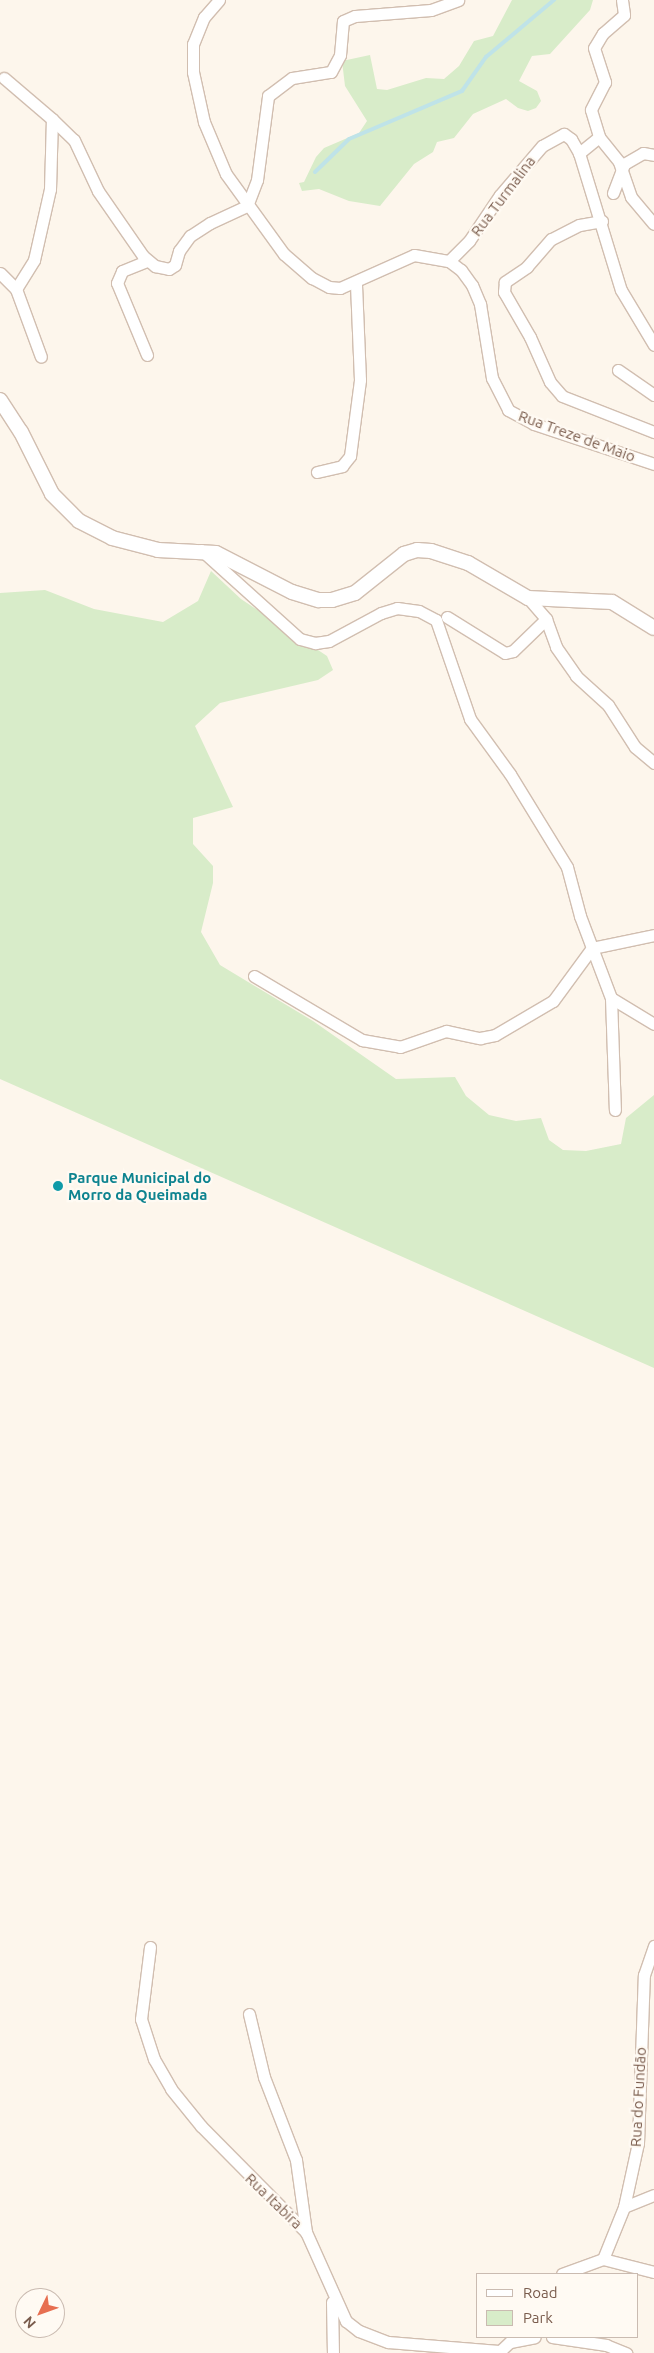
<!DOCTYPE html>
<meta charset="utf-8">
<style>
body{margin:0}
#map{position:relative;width:654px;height:2353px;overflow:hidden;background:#fdf6ec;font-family:Ubuntu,sans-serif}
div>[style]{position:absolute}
.green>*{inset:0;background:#d8ecc9}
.stream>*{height:4px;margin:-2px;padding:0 2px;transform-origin:2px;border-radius:2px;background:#bfe3e8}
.roads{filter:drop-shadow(1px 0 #d1beb0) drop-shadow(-1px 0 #d1beb0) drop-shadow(0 1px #d1beb0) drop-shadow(0 -1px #d1beb0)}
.minor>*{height:11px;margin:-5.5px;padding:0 5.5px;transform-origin:5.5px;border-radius:5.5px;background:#fff}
.tertiary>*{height:14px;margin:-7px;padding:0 7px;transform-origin:7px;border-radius:7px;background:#fff}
.dots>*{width:14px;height:14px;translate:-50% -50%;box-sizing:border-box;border:2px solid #fffaf3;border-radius:50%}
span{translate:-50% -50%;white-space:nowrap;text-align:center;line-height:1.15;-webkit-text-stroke:4.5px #fffaf3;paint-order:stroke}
.street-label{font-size:15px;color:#7a5c4d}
.culture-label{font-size:15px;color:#0d838f;font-weight:700}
.left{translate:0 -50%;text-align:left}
.legend{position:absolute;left:476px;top:2273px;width:162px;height:65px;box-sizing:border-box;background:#fffaf3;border:1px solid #cabbb1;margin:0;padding:6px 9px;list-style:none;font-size:15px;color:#7a5c4d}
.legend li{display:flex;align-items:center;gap:10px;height:25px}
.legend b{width:25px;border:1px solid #cabbb1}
.north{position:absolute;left:15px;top:2288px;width:50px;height:50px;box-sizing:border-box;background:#fffaf3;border:1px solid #cabbb1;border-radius:50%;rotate:228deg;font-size:14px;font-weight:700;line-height:20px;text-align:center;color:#7a5c4d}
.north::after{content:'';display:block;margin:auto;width:18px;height:22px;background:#e76f51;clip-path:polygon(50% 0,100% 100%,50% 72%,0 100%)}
</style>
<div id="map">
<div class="green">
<div style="clip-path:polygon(512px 0,593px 0,590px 10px,550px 54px,532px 56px,519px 81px,537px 91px,541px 101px,536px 108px,528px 111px,518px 108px,506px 99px,473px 114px,454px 138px,437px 142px,433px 152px,414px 164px,380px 206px,349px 201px,319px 189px,302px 191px,299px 183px,304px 182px,316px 157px,324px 148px,359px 133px,367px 121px,345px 86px,342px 61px,370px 55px,377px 89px,387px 90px,426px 78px,444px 79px,459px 66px,474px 41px,493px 36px)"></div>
<div style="clip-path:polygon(211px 571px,241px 599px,327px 656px,333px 670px,318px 680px,220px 703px,195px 726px,233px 807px,193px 818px,193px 844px,213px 866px,213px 883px,201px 932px,220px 965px,313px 1021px,396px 1079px,455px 1077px,466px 1096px,489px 1115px,516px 1121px,541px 1118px,549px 1140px,563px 1150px,586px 1151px,621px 1144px,626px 1118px,654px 1095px,654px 1368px,0 1079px,0 593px,45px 590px,94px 609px,163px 622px,198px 601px)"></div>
</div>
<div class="stream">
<div style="left:315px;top:172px;width:47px;rotate:-44.1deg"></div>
<div style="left:349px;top:139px;width:123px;rotate:-23deg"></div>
<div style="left:462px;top:91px;width:42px;rotate:-54.8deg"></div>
<div style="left:486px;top:57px;width:89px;rotate:-40deg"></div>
</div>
<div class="roads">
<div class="minor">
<div style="left:219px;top:0;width:23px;rotate:131deg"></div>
<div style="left:204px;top:17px;width:29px;rotate:112deg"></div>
<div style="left:193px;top:44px;width:28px;rotate:90deg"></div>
<div style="left:193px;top:72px;width:51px;rotate:77.6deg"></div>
<div style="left:204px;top:122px;width:56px;rotate:67.1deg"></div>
<div style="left:226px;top:174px;width:99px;rotate:54.1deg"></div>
<div style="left:284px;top:254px;width:37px;rotate:41deg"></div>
<div style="left:312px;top:278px;width:19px;rotate:28deg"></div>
<div style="left:329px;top:287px;width:11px;rotate:5deg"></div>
<div style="left:340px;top:288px;width:81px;rotate:-24deg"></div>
<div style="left:414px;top:255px;width:36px;rotate:10deg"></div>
<div style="left:449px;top:261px;width:15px;rotate:37deg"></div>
<div style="left:461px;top:270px;width:19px;rotate:54deg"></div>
<div style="left:472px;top:285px;width:21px;rotate:67deg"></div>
<div style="left:480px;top:304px;width:75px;rotate:80.8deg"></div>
<div style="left:492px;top:378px;width:36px;rotate:63deg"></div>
<div style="left:508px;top:410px;width:30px;rotate:28deg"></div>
<div style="left:534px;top:424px;width:126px;rotate:18.4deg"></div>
<div style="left:622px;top:0;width:15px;rotate:82deg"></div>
<div style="left:624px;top:15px;width:28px;rotate:139deg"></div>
<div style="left:603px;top:33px;width:17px;rotate:121deg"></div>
<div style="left:594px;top:48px;width:36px;rotate:72deg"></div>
<div style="left:605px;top:82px;width:31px;rotate:117deg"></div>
<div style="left:591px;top:110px;width:28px;rotate:73deg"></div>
<div style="left:599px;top:137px;width:26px;rotate:141deg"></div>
<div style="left:579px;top:153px;width:143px;rotate:73deg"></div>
<div style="left:621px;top:290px;width:64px;rotate:59deg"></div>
<div style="left:4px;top:78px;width:63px;rotate:40.5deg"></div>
<div style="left:599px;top:137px;width:32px;rotate:51deg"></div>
<div style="left:619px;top:162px;width:37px;rotate:71deg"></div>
<div style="left:631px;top:197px;width:35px;rotate:50deg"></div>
<div style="left:613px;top:193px;width:31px;rotate:-69deg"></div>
<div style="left:624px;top:164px;width:22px;rotate:-30deg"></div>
<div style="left:643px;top:153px;width:11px;rotate:10deg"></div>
<div style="left:602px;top:221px;width:23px;rotate:170deg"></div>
<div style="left:579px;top:225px;width:31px;rotate:153deg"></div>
<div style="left:551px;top:239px;width:37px;rotate:131deg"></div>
<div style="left:527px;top:267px;width:27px;rotate:146deg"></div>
<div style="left:505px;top:282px;width:10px;rotate:96deg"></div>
<div style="left:504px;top:292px;width:52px;rotate:60deg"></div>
<div style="left:530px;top:337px;width:49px;rotate:66deg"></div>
<div style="left:550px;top:382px;width:18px;rotate:49deg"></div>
<div style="left:562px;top:396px;width:99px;rotate:21.4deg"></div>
<div style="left:449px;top:261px;width:28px;rotate:-45deg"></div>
<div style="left:469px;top:241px;width:55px;rotate:-56deg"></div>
<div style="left:500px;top:195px;width:65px;rotate:-49.4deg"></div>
<div style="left:542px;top:146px;width:25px;rotate:-29deg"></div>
<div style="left:564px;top:134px;width:9px;rotate:36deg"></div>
<div style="left:571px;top:139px;width:16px;rotate:60deg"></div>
<div style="left:0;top:273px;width:23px;rotate:45deg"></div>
<div style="left:16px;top:289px;width:34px;rotate:-58deg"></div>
<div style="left:34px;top:260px;width:73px;rotate:-77.3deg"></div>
<div style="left:50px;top:189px;width:70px;rotate:-88.4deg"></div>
<div style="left:52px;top:119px;width:30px;rotate:44deg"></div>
<div style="left:74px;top:140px;width:56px;rotate:64.8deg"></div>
<div style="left:98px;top:191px;width:79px;rotate:55.3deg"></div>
<div style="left:143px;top:256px;width:16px;rotate:40deg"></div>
<div style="left:155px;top:266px;width:14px;rotate:12deg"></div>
<div style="left:169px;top:269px;width:7px;rotate:-34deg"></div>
<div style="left:175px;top:265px;width:15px;rotate:-74deg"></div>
<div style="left:179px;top:251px;width:19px;rotate:-54deg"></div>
<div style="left:190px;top:236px;width:24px;rotate:-33deg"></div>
<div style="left:210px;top:223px;width:41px;rotate:-24.7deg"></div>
<div style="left:247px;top:206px;width:28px;rotate:-69deg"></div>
<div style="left:257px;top:180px;width:85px;rotate:-82.5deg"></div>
<div style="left:268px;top:96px;width:30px;rotate:-37deg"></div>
<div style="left:292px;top:78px;width:39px;rotate:-9deg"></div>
<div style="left:331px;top:72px;width:19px;rotate:-62deg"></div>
<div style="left:340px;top:55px;width:34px;rotate:-85deg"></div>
<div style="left:343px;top:21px;width:13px;rotate:-23deg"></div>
<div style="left:355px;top:16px;width:76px;rotate:-4.5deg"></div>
<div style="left:431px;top:10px;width:29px;rotate:-20deg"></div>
<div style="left:16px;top:289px;width:72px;rotate:69.8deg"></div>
<div style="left:147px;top:355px;width:78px;rotate:-112.6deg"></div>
<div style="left:117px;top:283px;width:13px;rotate:-67deg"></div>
<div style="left:122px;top:271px;width:27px;rotate:-22deg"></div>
<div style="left:618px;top:370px;width:44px;rotate:34.8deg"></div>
<div style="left:317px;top:472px;width:26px;rotate:-13deg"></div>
<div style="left:342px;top:466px;width:13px;rotate:-51deg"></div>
<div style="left:350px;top:456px;width:77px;rotate:-82.5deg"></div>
<div style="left:360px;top:380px;width:96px;rotate:-92.4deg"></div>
<div style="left:201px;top:550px;width:133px;rotate:42deg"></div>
<div style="left:300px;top:639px;width:16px;rotate:15deg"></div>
<div style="left:315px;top:643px;width:14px;rotate:-8deg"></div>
<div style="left:329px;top:641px;width:59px;rotate:-28.3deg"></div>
<div style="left:381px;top:613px;width:17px;rotate:-17deg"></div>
<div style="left:397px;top:608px;width:22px;rotate:8deg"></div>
<div style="left:419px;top:611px;width:19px;rotate:28deg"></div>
<div style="left:436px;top:620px;width:105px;rotate:71deg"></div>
<div style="left:470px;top:719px;width:68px;rotate:54deg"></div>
<div style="left:510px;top:774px;width:109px;rotate:58.5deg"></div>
<div style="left:567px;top:867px;width:51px;rotate:75.1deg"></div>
<div style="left:580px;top:916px;width:88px;rotate:69.3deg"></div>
<div style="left:611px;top:998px;width:112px;rotate:88deg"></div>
<div style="left:528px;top:598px;width:28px;rotate:49deg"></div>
<div style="left:546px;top:619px;width:30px;rotate:70deg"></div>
<div style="left:556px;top:647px;width:35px;rotate:55deg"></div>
<div style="left:576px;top:676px;width:43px;rotate:42.2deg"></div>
<div style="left:608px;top:705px;width:50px;rotate:57.3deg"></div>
<div style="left:635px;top:747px;width:25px;rotate:40deg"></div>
<div style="left:447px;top:617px;width:68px;rotate:31.8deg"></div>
<div style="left:505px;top:653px;width:8px;rotate:-14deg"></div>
<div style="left:513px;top:651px;width:46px;rotate:-44.1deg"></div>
<div style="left:254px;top:976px;width:126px;rotate:30.7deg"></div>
<div style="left:362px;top:1040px;width:39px;rotate:10deg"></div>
<div style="left:400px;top:1047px;width:49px;rotate:-19.2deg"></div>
<div style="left:446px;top:1031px;width:35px;rotate:12deg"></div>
<div style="left:480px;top:1038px;width:15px;rotate:-11deg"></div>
<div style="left:495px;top:1035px;width:67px;rotate:-30.4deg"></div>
<div style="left:553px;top:1001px;width:66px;rotate:-53.7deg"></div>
<div style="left:592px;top:948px;width:63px;rotate:-11.8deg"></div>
<div style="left:611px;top:998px;width:50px;rotate:31.2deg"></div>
<div style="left:150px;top:1947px;width:73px;rotate:97.1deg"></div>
<div style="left:141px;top:2019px;width:42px;rotate:72deg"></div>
<div style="left:154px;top:2059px;width:34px;rotate:60deg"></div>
<div style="left:171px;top:2089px;width:48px;rotate:51deg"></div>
<div style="left:201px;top:2126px;width:149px;rotate:45.3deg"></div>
<div style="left:306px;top:2232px;width:98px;rotate:65.8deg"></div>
<div style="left:346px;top:2321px;width:16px;rotate:38deg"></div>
<div style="left:359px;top:2331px;width:31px;rotate:21deg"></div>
<div style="left:388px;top:2342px;width:111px;rotate:4.6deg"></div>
<div style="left:249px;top:2014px;width:65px;rotate:76.6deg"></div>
<div style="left:264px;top:2077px;width:89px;rotate:68.9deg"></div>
<div style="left:296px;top:2160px;width:73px;rotate:82.1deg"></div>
<div style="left:624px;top:2207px;width:32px;rotate:-22deg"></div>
<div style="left:603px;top:2259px;width:53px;rotate:14.3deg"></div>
<div style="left:562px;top:2274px;width:44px;rotate:-20.1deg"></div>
<div style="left:603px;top:2259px;width:56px;rotate:-68deg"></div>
<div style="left:624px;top:2207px;width:66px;rotate:-77.7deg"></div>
<div style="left:638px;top:2143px;width:168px;rotate:-88deg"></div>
<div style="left:644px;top:1975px;width:31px;rotate:-71deg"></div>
<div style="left:332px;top:2302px;width:51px;rotate:88.9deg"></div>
<div style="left:552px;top:2337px;width:55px;rotate:8.4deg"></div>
<div style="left:606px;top:2345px;width:22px;rotate:22deg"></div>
<div style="left:498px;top:2353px;width:16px;rotate:-43deg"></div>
<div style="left:510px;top:2342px;width:25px;rotate:-11deg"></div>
</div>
<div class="tertiary">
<div style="left:0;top:400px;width:38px;rotate:57deg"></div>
<div style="left:21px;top:432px;width:69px;rotate:63.4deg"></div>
<div style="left:52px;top:494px;width:38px;rotate:45deg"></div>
<div style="left:79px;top:521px;width:37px;rotate:27deg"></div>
<div style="left:112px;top:538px;width:48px;rotate:14.6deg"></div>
<div style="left:158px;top:550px;width:58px;rotate:3deg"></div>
<div style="left:216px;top:553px;width:85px;rotate:27.2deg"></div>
<div style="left:292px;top:592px;width:28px;rotate:17deg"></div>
<div style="left:319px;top:600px;width:13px"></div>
<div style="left:332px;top:600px;width:24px;rotate:-17deg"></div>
<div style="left:355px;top:593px;width:63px;rotate:-38.5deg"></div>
<div style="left:404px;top:554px;width:14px;rotate:-17deg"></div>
<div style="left:417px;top:550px;width:14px;rotate:4deg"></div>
<div style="left:431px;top:551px;width:39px;rotate:18deg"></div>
<div style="left:468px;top:563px;width:69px;rotate:30.3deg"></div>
<div style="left:528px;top:598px;width:84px;rotate:2.7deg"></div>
<div style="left:612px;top:602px;width:49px;rotate:31.8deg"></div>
</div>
</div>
<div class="dots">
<div style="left:58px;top:1186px;background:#0f9aa8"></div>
</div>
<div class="street-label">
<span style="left:503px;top:196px;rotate:-53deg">Rua Turmalina</span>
<span style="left:577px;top:436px;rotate:20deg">Rua Treze de Maio</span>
<span style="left:638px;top:2097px;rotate:-87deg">Rua do Fundão</span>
<span style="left:274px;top:2201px;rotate:44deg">Rua Itabira</span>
</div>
<div class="culture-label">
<span class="left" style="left:68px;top:1186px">Parque Municipal do<br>Morro da Queimada</span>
</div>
<ul class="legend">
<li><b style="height:6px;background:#fff"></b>Road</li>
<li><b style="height:14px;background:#d8ecc9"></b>Park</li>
</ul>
<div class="north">N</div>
</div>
